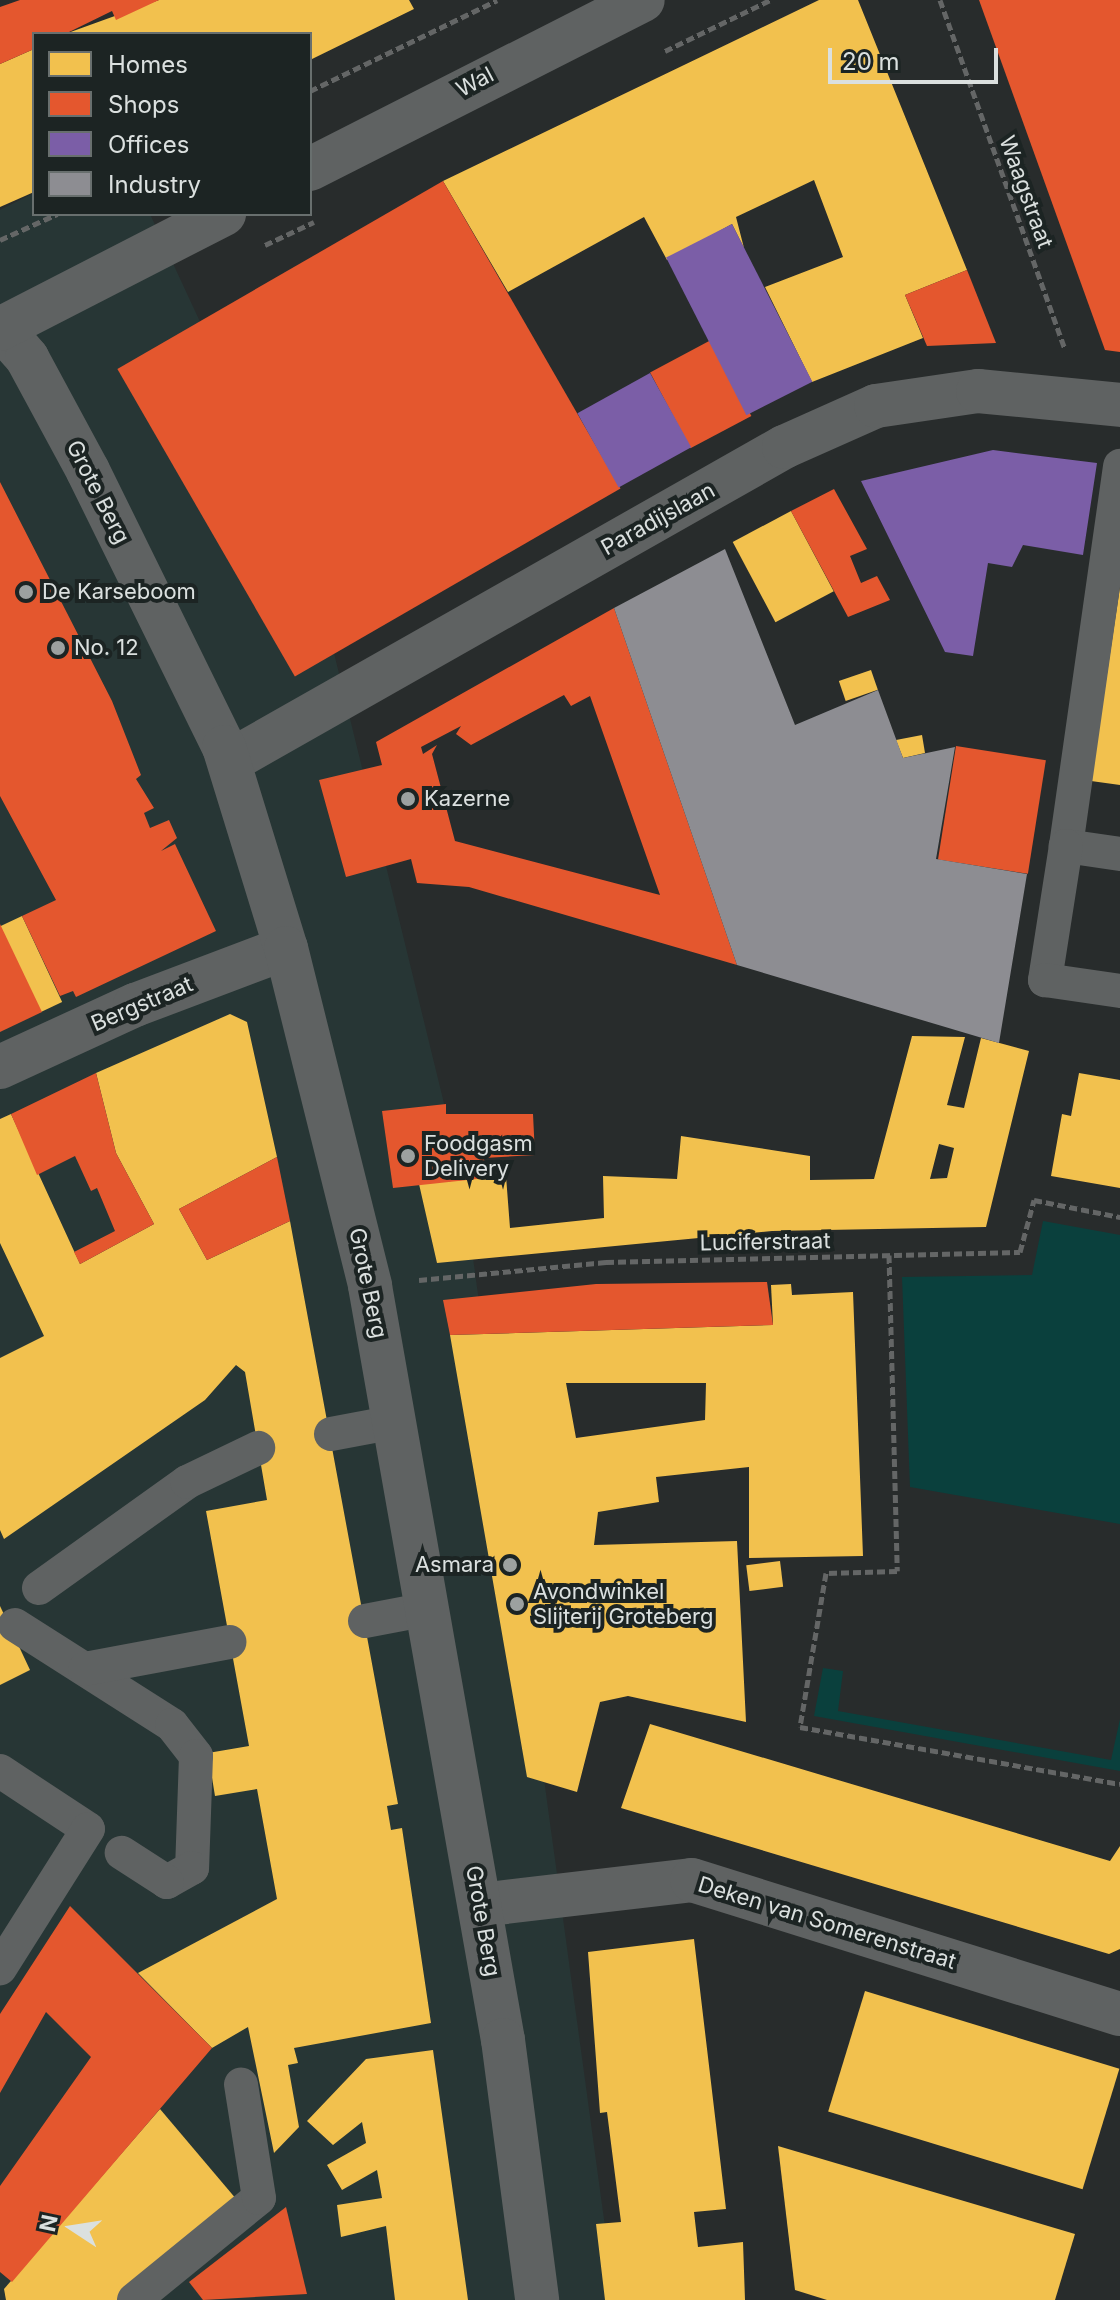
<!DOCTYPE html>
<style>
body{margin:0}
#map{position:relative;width:1120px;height:2300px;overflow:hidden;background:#282c2c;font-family:Inter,sans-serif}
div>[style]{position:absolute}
.built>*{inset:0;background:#273635}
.green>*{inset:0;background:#0a403d}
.homes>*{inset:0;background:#f2c14e;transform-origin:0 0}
.shops>*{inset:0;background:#e4572e;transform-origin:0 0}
.offices>*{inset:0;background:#7b5ea7;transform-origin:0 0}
.industry>*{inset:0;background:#8d8d92}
.path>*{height:5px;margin-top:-2.5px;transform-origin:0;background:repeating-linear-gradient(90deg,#646666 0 8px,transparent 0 12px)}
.service>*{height:34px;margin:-17px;padding:0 17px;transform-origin:17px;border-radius:17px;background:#5f6262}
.minor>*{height:44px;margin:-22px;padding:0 22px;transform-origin:22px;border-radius:22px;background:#5f6262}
.tertiary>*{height:44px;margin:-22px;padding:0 22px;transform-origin:22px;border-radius:22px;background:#5f6262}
.dots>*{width:22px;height:22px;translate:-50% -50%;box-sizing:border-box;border:4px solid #1c2423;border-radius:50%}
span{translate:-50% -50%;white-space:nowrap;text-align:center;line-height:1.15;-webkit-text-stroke:8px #1c2423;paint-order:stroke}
.street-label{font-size:22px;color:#dbe0df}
.poi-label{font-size:22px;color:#dbe0df}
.left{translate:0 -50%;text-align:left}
.right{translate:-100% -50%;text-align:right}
.legend{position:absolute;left:32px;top:32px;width:280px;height:184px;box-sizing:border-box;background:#1c2423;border:2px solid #686f6e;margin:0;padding:10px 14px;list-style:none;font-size:24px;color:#dbe0df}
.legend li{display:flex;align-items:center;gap:16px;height:40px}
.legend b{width:40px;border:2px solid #686f6e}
.north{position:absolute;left:32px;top:2188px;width:80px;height:80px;-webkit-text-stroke:6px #1c2423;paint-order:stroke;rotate:282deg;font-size:22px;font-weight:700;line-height:32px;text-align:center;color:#dbe0df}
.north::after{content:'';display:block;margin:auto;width:28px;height:36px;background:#dbe0df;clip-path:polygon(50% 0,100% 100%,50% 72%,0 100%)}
.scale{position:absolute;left:828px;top:48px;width:170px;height:36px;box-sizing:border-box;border:4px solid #dbe0df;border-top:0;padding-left:10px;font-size:24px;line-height:28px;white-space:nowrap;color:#dbe0df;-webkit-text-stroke:6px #1c2423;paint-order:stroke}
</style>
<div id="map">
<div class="built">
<div style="clip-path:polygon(34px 193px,34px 214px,150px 214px,312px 563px,462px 1177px,615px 2300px,0 2300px,0 210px)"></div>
</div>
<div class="green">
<div style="clip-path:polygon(1043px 1221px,1120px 1235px,1120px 1524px,910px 1487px,902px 1277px,1032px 1275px)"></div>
<div style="clip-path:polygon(823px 1668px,843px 1671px,838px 1711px,1111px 1760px,1120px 1719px,1120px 1771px,814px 1716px)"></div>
</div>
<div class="homes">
<div style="clip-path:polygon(159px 0,409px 0,414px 9px,310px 60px,310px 34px,65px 34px)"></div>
<div style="clip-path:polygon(819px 0,858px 0,967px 270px,905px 295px,923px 338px,812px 382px,765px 287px,843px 257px,814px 180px,736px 217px,744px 248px,732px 224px,667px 260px,644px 217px,508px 292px,443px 181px)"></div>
<div style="clip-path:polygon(34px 49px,34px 192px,0 207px,0 64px)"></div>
<div style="left:791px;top:511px;width:91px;height:66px;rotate:62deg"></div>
<div style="clip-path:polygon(1120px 587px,1120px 785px,1091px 781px)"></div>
<div style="left:871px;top:670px;width:21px;height:34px;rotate:71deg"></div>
<div style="clip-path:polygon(922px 735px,925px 753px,903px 758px,896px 740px)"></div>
<div style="left:22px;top:916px;width:95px;height:24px;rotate:65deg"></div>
<div style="clip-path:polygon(230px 1014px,247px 1022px,277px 1157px,179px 1209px,207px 1260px,290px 1221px,398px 1804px,387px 1806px,391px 1830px,402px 1828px,431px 2023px,294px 2048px,298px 2063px,288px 2065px,299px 2127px,274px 2153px,248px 2027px,212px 2048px,138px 1973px,277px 1899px,257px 1789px,215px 1796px,208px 1753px,249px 1746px,206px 1511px,267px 1500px,245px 1372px,236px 1365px,205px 1400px,4px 1539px,0 1530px,0 1358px,44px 1336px,0 1243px,0 1119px,11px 1114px,80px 1264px,154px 1224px,116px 1153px,96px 1073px)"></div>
<div style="clip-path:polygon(evenodd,912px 1036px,965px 1037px,947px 1105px,964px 1108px,981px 1038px,1029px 1051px,986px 1227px,772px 1231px,437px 1263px,419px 1184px,506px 1176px,510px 1228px,604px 1218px,603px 1176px,677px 1179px,681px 1136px,810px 1156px,810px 1180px,874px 1179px,912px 1036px,939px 1144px,954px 1148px,947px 1178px,930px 1179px,939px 1144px)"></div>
<div style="clip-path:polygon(1079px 1073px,1120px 1080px,1120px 1188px,1051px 1176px,1062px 1114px,1071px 1116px)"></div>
<div style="clip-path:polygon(evenodd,791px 1284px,792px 1295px,853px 1292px,863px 1556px,749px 1558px,749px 1467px,656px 1477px,659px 1502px,598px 1512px,594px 1545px,737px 1541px,746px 1722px,628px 1696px,600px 1702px,577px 1792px,527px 1777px,450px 1335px,773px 1325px,771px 1285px,791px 1284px,566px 1383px,706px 1383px,705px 1420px,576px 1438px,566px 1383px)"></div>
<div style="left:780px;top:1561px;width:26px;height:34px;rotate:83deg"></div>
<div style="clip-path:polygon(0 1606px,30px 1670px,0 1685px)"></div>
<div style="clip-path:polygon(650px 1724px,1110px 1861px,1120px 1846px,1120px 1949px,1109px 1954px,621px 1808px)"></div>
<div style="clip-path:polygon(694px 1939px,726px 2209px,694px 2212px,698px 2247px,743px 2242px,745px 2300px,605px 2300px,596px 2224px,621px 2222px,607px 2112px,600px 2113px,588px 1952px)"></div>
<div style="left:865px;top:1991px;width:266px;height:126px;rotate:17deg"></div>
<div style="clip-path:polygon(433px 2050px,468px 2300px,395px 2300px,386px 2226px,341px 2237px,337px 2205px,382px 2198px,377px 2170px,342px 2190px,327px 2165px,366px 2143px,362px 2122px,333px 2145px,307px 2121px,366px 2059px)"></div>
<div style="clip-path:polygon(160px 2109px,237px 2200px,119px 2300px,6px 2300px,4px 2289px)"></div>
<div style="clip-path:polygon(778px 2146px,1075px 2234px,1055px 2300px,827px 2300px,795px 2290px)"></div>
</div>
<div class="shops">
<div style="clip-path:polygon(20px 0,159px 0,116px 20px,112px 11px,65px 34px,34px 34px,34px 49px,0 64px,0 7px)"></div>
<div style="clip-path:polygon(979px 0,1120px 0,1120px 352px,1105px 350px)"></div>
<div style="left:443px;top:181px;width:355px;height:376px;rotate:60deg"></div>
<div style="clip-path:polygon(967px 270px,996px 343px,927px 346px,905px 295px)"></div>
<div style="left:711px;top:340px;width:86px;height:69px;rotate:62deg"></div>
<div style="clip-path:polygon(0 482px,112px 701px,141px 775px,136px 779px,154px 808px,144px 813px,150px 828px,169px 820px,177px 838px,161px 851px,175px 844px,216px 931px,76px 997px,73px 991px,60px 996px,22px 916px,56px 900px,0 796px)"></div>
<div style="clip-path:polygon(834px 489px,867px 549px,850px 556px,861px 583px,877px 576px,890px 600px,848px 617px,791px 511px)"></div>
<div style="clip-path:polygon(evenodd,614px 608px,737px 965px,469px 887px,417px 883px,411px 859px,346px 877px,319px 780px,382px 765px,376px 742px,614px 608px,564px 695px,571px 706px,590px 696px,660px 895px,455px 841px,432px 754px,437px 745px,423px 754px,421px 747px,461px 726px,456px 734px,471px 745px,564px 695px)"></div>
<div style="left:956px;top:746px;width:91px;height:115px;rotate:9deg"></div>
<div style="clip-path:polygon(0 924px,42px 1012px,0 1032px)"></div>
<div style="clip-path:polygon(96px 1073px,116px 1153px,154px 1224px,80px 1264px,74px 1252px,115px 1231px,97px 1188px,91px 1191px,75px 1156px,37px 1175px,11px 1114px)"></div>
<div style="clip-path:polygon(446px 1104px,446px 1114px,533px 1114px,535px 1155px,484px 1158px,486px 1178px,393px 1188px,382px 1111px)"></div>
<div style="clip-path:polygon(277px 1157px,290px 1221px,207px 1260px,179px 1209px)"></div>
<div style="clip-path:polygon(767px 1282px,773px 1325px,450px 1335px,443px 1300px,596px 1284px)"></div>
<div style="clip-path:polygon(70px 1906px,212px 2048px,12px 2282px,0 2272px,0 2186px,91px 2057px,46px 2012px,0 2093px,0 2014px)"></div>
<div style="clip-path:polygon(286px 2207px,307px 2294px,203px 2300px,189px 2282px)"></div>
</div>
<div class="offices">
<div style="left:732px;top:224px;width:177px;height:74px;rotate:63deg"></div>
<div style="left:650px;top:373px;width:85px;height:83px;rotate:61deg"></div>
<div style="clip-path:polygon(993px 450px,1097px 463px,1083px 555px,1023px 545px,1012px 567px,988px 563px,973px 656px,945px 652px,861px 481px)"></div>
</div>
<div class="industry">
<div style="clip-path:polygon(725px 549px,795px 725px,878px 690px,903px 758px,955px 747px,936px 859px,1027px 874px,999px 1043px,737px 965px,614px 608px)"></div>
</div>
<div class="path">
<div style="left:940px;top:0;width:371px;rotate:70.3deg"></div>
<div style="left:665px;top:51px;width:117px;rotate:-25.9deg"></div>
<div style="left:310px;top:91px;width:208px;rotate:-25.9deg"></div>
<div style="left:0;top:240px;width:63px;rotate:-24.5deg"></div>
<div style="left:265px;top:245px;width:54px;rotate:-25.1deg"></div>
<div style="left:889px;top:1255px;width:316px;rotate:88.5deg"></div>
<div style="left:897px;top:1571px;width:71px;rotate:178.4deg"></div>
<div style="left:826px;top:1573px;width:156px;rotate:99.6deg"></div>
<div style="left:800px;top:1727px;width:325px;rotate:10.1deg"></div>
<div style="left:419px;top:1280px;width:188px;rotate:-5.5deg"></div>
<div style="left:606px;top:1262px;width:414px;rotate:-1.4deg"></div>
<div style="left:1020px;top:1252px;width:54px;rotate:-74.9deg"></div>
<div style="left:1034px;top:1200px;width:88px;rotate:11.2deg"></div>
</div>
<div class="service">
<div style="left:1066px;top:846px;width:384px;rotate:-81.9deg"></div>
<div style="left:1120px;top:854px;width:55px;rotate:-171.6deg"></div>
<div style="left:1066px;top:846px;width:136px;rotate:98.9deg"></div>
<div style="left:1045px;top:980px;width:76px;rotate:8.3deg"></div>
<div style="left:331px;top:1434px;width:65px;rotate:-10.6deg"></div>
<div style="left:39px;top:1588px;width:182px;rotate:-35.6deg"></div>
<div style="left:187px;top:1482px;width:79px;rotate:-25.6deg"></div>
<div style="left:365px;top:1621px;width:64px;rotate:-10.8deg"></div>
<div style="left:15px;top:1625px;width:186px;rotate:32.5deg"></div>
<div style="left:172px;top:1725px;width:39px;rotate:52deg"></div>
<div style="left:196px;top:1756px;width:112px;rotate:92deg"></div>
<div style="left:192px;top:1868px;width:29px;rotate:151deg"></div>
<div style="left:167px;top:1882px;width:54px;rotate:-147.2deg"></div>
<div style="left:85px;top:1669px;width:147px;rotate:-10.6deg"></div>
<div style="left:0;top:1771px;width:105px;rotate:33.4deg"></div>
<div style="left:88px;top:1829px;width:165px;rotate:122.3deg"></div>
<div style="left:134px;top:2300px;width:161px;rotate:-39.2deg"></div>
<div style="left:259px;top:2198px;width:115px;rotate:-99deg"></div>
</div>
<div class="minor">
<div style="left:230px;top:761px;width:637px;rotate:-29.54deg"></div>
<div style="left:784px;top:447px;width:101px;rotate:-24deg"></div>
<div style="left:876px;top:406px;width:103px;rotate:-8.4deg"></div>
<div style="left:978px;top:391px;width:143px;rotate:5.6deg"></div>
<div style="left:0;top:1067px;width:149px;rotate:-24.7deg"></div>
<div style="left:135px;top:1005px;width:161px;rotate:-20.7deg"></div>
<div style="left:480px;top:1905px;width:213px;rotate:-6.7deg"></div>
<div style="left:692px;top:1880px;width:448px;rotate:17.4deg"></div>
</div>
<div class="tertiary">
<div style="left:310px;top:169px;width:373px;rotate:-26.9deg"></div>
<div style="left:1px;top:328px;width:40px;rotate:49deg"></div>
<div style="left:27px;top:358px;width:128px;rotate:61.6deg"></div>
<div style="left:88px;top:471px;width:308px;rotate:63.8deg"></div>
<div style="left:224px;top:747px;width:210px;rotate:72.9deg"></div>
<div style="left:286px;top:948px;width:348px;rotate:76deg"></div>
<div style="left:370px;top:1286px;width:766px;rotate:80deg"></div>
<div style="left:503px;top:2040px;width:262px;rotate:82.5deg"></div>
<div style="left:0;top:329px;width:252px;rotate:-27.2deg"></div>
</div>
<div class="dots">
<div style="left:26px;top:592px;background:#9ca1a0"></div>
<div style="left:58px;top:648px;background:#9ca1a0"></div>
<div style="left:408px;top:799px;background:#9ca1a0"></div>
<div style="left:408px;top:1156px;background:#9ca1a0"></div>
<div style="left:510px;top:1565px;background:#9ca1a0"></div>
<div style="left:517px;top:1604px;background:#9ca1a0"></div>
</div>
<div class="street-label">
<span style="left:475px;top:82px;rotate:-28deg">Wal</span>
<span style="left:1026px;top:192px;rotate:70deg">Waagstraat</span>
<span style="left:98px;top:492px;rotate:63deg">Grote Berg</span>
<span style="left:658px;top:519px;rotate:-29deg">Paradijslaan</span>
<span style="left:142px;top:1004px;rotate:-23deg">Bergstraat</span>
<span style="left:765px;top:1242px;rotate:-1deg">Luciferstraat</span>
<span style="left:368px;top:1283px;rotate:78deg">Grote Berg</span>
<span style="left:483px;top:1921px;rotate:80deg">Grote Berg</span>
<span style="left:827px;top:1923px;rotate:17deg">Deken van Somerenstraat</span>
</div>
<div class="poi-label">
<span class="left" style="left:42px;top:592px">De Karseboom</span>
<span class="left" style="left:74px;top:648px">No. 12</span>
<span class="left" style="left:424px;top:799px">Kazerne</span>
<span class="left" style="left:424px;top:1156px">Foodgasm<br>Delivery</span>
<span class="right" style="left:494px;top:1565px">Asmara</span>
<span class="left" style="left:533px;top:1604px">Avondwinkel<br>Slijterij Groteberg</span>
</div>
<ul class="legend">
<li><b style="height:22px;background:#f2c14e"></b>Homes</li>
<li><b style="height:22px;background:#e4572e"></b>Shops</li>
<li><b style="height:22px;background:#7b5ea7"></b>Offices</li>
<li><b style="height:22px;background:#8d8d92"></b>Industry</li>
</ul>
<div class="north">N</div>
<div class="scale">20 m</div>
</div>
